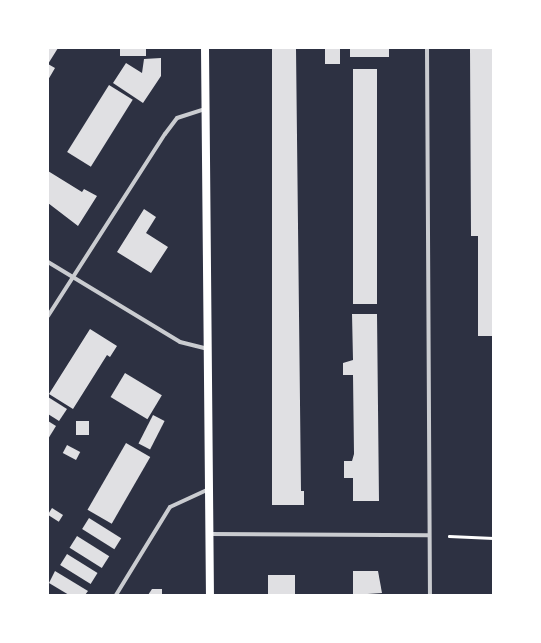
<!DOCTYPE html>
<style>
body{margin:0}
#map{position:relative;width:541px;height:643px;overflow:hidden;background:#2d3142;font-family:"PT Sans Narrow",sans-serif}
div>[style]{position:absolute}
.building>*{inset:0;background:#e0e0e3;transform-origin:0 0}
.path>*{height:2.5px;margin:-1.25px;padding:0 1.25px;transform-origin:1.25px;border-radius:1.25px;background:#fff}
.minor>*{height:4px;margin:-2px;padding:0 2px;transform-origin:2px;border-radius:2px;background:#caccd0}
.secondary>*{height:8px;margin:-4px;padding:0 4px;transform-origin:4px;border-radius:4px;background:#fff}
span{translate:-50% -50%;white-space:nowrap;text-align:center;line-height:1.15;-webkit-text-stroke:4px #fff;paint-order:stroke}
.frame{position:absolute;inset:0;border:49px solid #fff;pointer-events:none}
</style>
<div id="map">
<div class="building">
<div style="clip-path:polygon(48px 48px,58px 48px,48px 64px,55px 68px,48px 80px)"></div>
<div style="left:120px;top:48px;width:26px;height:8px"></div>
<div style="clip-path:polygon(272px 48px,296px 48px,301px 491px,304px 491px,304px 505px,272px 505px)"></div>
<div style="left:350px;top:48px;width:39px;height:9px"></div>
<div style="clip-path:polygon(470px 48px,493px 48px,493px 336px,478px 336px,478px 236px,471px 236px)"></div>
<div style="left:340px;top:49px;width:15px;height:15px;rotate:90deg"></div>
<div style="clip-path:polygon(161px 58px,161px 76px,143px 103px,113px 83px,126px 63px,142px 73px,144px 59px)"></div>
<div style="left:353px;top:69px;width:24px;height:235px"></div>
<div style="left:109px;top:85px;width:28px;height:79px;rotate:32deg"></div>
<div style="clip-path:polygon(48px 171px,82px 192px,84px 189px,97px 196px,78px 226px,48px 203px)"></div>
<div style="clip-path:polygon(144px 209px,156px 217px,146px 233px,168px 247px,151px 273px,117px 252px)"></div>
<div style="clip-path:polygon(352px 314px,377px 314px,379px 501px,353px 501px,353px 478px,344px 478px,344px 461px,352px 461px,354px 454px,353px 375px,343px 375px,343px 363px,353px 360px)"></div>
<div style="clip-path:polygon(90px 329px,117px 346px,110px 357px,107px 355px,73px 409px,49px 394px)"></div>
<div style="left:125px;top:373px;width:43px;height:28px;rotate:31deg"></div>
<div style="clip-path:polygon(48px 397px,67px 409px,59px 421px,48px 414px)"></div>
<div style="left:153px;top:415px;width:13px;height:32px;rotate:27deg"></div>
<div style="clip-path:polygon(48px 421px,56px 426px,48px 439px)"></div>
<div style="left:76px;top:421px;width:13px;height:14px"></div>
<div style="left:126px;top:443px;width:28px;height:77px;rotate:30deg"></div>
<div style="left:67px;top:445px;width:15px;height:9px;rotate:28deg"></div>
<div style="left:52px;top:508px;width:13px;height:8px;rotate:32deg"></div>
<div style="left:89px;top:518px;width:38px;height:13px;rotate:32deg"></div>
<div style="left:77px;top:536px;width:38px;height:14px;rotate:32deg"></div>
<div style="left:67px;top:554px;width:36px;height:13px;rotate:32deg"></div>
<div style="clip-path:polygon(55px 571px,88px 591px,85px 595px,69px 595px,49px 583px)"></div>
<div style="clip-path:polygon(353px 571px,378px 571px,382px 593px,353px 595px)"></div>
<div style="left:295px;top:575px;width:20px;height:27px;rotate:90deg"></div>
<div style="clip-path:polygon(152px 589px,162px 589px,162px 595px,148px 595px)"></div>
</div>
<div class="path">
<div style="left:449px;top:536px;width:44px;rotate:2.6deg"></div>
</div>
<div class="minor">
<div style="left:427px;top:48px;width:547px;rotate:89.69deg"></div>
<div style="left:48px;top:262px;width:154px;rotate:31.2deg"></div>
<div style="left:180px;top:342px;width:29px;rotate:14deg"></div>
<div style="left:48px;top:316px;width:216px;rotate:-57.3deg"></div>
<div style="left:165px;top:134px;width:20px;rotate:-53deg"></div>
<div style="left:177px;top:118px;width:29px;rotate:-18deg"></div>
<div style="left:210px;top:534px;width:219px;rotate:0.3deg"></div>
<div style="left:116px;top:595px;width:103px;rotate:-58.5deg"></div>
<div style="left:170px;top:507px;width:43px;rotate:-24.8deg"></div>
</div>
<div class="secondary">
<div style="left:205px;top:48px;width:547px;rotate:89.48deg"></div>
</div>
<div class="frame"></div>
</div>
